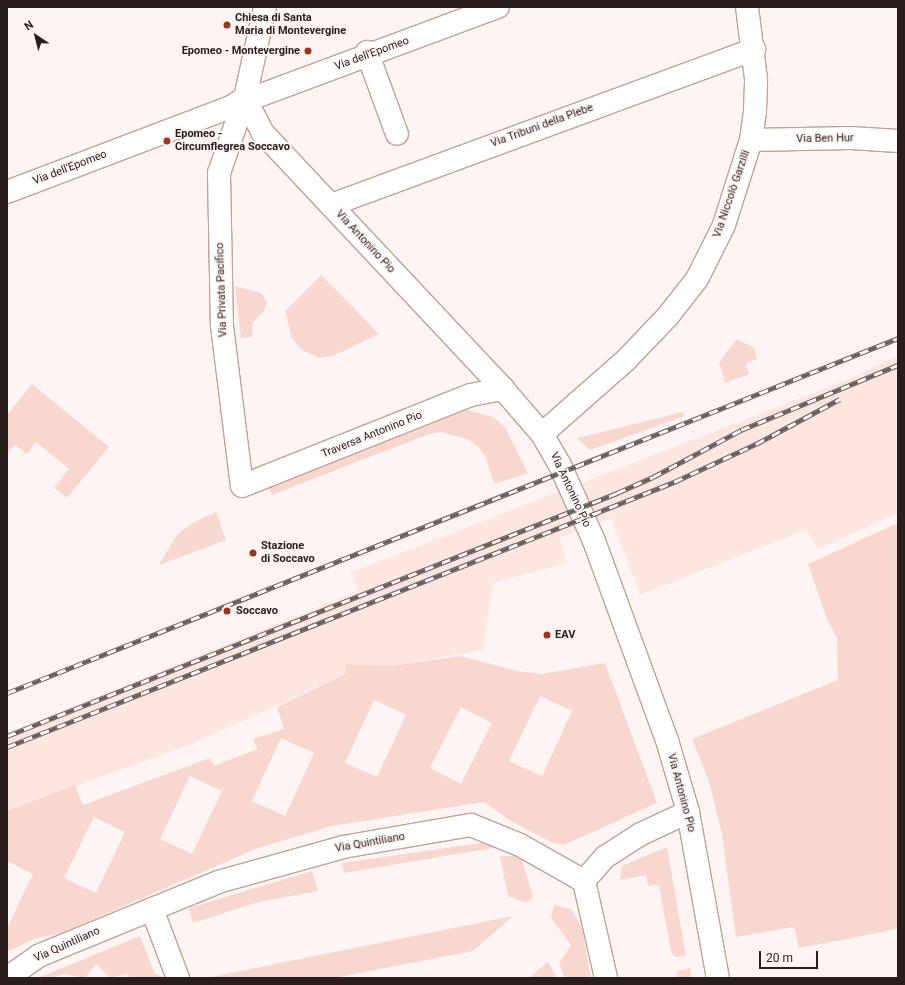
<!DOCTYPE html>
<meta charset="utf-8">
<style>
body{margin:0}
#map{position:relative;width:905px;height:985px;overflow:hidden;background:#fcf5f4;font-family:Roboto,sans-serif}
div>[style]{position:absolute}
.built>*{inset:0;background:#ffe6e0}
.green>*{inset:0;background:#f8d7cf}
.roads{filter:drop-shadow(1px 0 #c0a29a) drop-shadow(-1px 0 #c0a29a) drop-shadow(0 1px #c0a29a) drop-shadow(0 -1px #c0a29a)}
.minor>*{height:22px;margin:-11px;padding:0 11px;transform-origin:11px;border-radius:11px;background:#fff}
.rail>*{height:4.5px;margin-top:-2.25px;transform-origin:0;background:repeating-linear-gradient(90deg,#fcf5f4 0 9px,#675d5b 0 18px);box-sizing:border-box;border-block:1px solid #675d5b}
.dots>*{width:11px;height:11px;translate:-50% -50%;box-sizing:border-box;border:2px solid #fcf5f4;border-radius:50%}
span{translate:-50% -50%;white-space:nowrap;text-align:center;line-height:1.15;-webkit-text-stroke:4px #fcf5f4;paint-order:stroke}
.poi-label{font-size:11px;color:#281d1a;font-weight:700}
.left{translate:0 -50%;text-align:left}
.right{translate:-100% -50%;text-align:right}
.street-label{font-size:11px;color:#281d1a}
.frame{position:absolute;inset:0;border:8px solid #281d1a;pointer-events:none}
.north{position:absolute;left:16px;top:16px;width:40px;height:40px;-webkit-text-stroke:3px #fcf5f4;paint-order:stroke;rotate:325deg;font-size:11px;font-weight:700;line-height:16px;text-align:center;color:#281d1a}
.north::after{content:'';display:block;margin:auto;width:14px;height:18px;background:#281d1a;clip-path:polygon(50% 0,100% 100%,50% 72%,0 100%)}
.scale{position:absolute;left:759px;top:951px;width:59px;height:18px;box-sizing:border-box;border:2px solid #281d1a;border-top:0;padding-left:5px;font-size:12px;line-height:14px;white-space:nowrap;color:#281d1a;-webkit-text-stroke:3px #fcf5f4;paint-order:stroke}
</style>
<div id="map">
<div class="built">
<div style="clip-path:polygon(898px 355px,898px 513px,818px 549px,806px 530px,640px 595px,611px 518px,559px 538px,567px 563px,493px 583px,483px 650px,391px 666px,346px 664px,345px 674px,195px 743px,7px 811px,7px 733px,358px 591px,351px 572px,844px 381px)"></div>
</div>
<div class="green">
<div style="clip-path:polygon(321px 275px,344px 298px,379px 334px,333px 356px,319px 358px,302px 350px,292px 338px,285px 311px)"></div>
<div style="clip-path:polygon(235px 286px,261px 293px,267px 302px,264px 311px,253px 322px,252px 337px,241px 338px)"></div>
<div style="clip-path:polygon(737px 339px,754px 348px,757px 359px,747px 363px,746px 366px,749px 374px,725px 383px,719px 362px)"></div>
<div style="clip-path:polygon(32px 384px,109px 447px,67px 498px,54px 488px,69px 469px,36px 442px,27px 454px,15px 445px,7px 454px,7px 415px)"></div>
<div style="clip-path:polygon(467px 410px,493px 417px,505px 427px,528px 473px,494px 484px,486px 458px,479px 447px,467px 439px,441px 432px,429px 434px,272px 495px,269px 488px)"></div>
<div style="clip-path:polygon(683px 412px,685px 416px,590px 450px,577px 438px)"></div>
<div style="clip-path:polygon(216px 512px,226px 540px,159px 565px,177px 535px,191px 524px)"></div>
<div style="clip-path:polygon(898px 523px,898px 929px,799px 948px,794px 927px,736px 937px,722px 834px,709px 781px,692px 739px,838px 680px,837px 638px,827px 619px,808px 564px)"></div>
<div style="clip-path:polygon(evenodd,460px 656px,517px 671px,542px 674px,605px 663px,657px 803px,564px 845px,551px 842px,511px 821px,484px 802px,332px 826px,258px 848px,62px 933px,36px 938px,7px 952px,7px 928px,33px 874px,7px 861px,7px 811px,75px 785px,83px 805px,210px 758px,214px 766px,257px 749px,253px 739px,284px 729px,277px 707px,345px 674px,346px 664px,391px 666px,460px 656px,540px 696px,572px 711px,542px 776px,509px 761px,540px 696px,460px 656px,374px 700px,406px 715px,377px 777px,345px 763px,374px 700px,460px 656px,461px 707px,492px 723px,461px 784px,430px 768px,461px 707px,460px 656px,281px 738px,314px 753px,285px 816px,252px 801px,281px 738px,460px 656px,190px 776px,222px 791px,192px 854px,160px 839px,190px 776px,460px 656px,94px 817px,125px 832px,96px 893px,64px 878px,94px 817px)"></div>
<div style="clip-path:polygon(487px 842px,499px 847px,344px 873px,342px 863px)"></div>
<div style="clip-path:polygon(667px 847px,686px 956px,676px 957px,671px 952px,659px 885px,648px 886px,646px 875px,620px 880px,622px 866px)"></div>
<div style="clip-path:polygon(500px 856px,521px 856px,533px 897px,526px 903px,508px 896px)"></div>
<div style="clip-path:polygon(312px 871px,318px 891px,255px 903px,193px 923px,189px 908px)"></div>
<div style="clip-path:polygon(554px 905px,571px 909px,582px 928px,591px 978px,565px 978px,559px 964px,571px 945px,551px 918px)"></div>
<div style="clip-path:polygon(513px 916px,473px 951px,334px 978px,206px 978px)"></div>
<div style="clip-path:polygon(140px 936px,155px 974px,167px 978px,129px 978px,128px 974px,110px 978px,96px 964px,85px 978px,64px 974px,51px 978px,38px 978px)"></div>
<div style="clip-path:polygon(548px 962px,557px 978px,529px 978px)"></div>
<div style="clip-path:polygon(690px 968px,692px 978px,678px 978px,676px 971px)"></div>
</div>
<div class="roads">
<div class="minor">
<div style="left:265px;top:7px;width:93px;rotate:102.4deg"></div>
<div style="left:245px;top:98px;width:79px;rotate:109.1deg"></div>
<div style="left:219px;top:173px;width:153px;rotate:88.9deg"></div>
<div style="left:222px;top:326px;width:161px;rotate:82.9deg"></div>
<div style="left:242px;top:486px;width:246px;rotate:-21.7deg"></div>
<div style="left:471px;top:395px;width:33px;rotate:-11deg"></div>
<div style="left:367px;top:52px;width:87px;rotate:69.9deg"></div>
<div style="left:245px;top:98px;width:39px;rotate:63deg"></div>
<div style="left:263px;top:133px;width:351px;rotate:46.8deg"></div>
<div style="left:503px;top:389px;width:60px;rotate:49.1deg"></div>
<div style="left:542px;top:434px;width:34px;rotate:60deg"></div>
<div style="left:559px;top:463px;width:85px;rotate:65.8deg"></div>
<div style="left:594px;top:541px;width:212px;rotate:69.9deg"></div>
<div style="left:667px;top:740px;width:75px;rotate:73.7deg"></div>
<div style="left:688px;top:812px;width:169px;rotate:79.8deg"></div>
<div style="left:751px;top:140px;width:100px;rotate:-1.1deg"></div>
<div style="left:851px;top:138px;width:47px;rotate:3.7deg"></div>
<div style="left:7px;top:192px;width:240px;rotate:-20.8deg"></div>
<div style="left:231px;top:107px;width:17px;rotate:-33deg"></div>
<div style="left:245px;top:98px;width:16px;rotate:-11deg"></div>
<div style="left:261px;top:95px;width:253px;rotate:-20.4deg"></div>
<div style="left:331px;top:205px;width:451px;rotate:-20.2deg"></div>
<div style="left:542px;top:434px;width:112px;rotate:-41.4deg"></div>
<div style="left:626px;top:360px;width:61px;rotate:-46.3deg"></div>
<div style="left:668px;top:316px;width:47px;rotate:-51.9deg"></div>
<div style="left:697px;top:279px;width:60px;rotate:-63.4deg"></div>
<div style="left:724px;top:225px;width:89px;rotate:-72.4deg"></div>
<div style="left:751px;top:140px;width:29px;rotate:-82deg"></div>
<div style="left:755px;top:111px;width:32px;rotate:-88deg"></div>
<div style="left:756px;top:79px;width:73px;rotate:-97.1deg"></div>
<div style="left:152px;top:909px;width:74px;rotate:69.4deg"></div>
<div style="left:7px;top:978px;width:38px;rotate:-35deg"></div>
<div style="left:38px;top:956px;width:195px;rotate:-22.3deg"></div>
<div style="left:218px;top:882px;width:130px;rotate:-15.6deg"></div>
<div style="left:343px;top:847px;width:130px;rotate:-9.8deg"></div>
<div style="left:471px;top:825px;width:53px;rotate:22.2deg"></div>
<div style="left:520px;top:845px;width:73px;rotate:29.4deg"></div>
<div style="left:606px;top:978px;width:99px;rotate:-102.8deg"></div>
<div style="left:584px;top:881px;width:32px;rotate:-49deg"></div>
<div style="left:605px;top:857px;width:43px;rotate:-32.6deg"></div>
<div style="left:641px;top:834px;width:52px;rotate:-25.1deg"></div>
</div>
</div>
<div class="rail">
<div style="left:7px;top:693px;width:959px;rotate:-21.72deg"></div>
<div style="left:7px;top:736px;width:657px;rotate:-21.72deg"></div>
<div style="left:617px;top:493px;width:39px;rotate:-24deg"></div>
<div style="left:653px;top:477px;width:100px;rotate:-28.1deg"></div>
<div style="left:741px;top:430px;width:170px;rotate:-22.5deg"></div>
<div style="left:7px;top:747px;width:718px;rotate:-21.67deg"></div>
<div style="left:674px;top:482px;width:90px;rotate:-24.9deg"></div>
<div style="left:756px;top:444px;width:95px;rotate:-28.2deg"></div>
</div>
<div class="dots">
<div style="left:227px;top:25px;background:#9d341e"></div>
<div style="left:308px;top:51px;background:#9d341e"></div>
<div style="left:167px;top:141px;background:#9d341e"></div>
<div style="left:253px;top:553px;background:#9d341e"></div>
<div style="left:227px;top:611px;background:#9d341e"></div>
<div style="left:547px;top:635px;background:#9d341e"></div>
</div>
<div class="poi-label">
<span class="left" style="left:235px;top:25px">Chiesa di Santa<br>Maria di Montevergine</span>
<span class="right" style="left:300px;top:51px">Epomeo - Montevergine</span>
<span class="left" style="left:175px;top:141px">Epomeo -<br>Circumflegrea Soccavo</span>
<span class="left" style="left:261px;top:553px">Stazione<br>di Soccavo</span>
<span class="left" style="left:236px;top:611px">Soccavo</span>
<span class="left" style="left:555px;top:635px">EAV</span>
</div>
<div class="street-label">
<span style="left:372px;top:54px;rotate:-20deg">Via dell'Epomeo</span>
<span style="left:542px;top:126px;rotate:-20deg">Via Tribuni della Plebe</span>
<span style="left:825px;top:139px;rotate:-1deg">Via Ben Hur</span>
<span style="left:70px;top:168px;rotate:-21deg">Via dell'Epomeo</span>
<span style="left:732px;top:194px;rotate:-71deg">Via Niccolò Garzilli</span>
<span style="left:365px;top:242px;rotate:47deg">Via Antonino Pio</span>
<span style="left:222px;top:290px;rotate:-92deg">Via Privata Pacifico</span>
<span style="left:372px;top:435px;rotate:-22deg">Traversa Antonino Pio</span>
<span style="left:570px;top:490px;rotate:65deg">Via Antonino Pio</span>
<span style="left:681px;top:793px;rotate:75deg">Via Antonino Pio</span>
<span style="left:370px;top:843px;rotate:-10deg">Via Quintiliano</span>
<span style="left:67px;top:945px;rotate:-24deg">Via Quintiliano</span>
</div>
<div class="frame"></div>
<div class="north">N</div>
<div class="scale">20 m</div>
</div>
